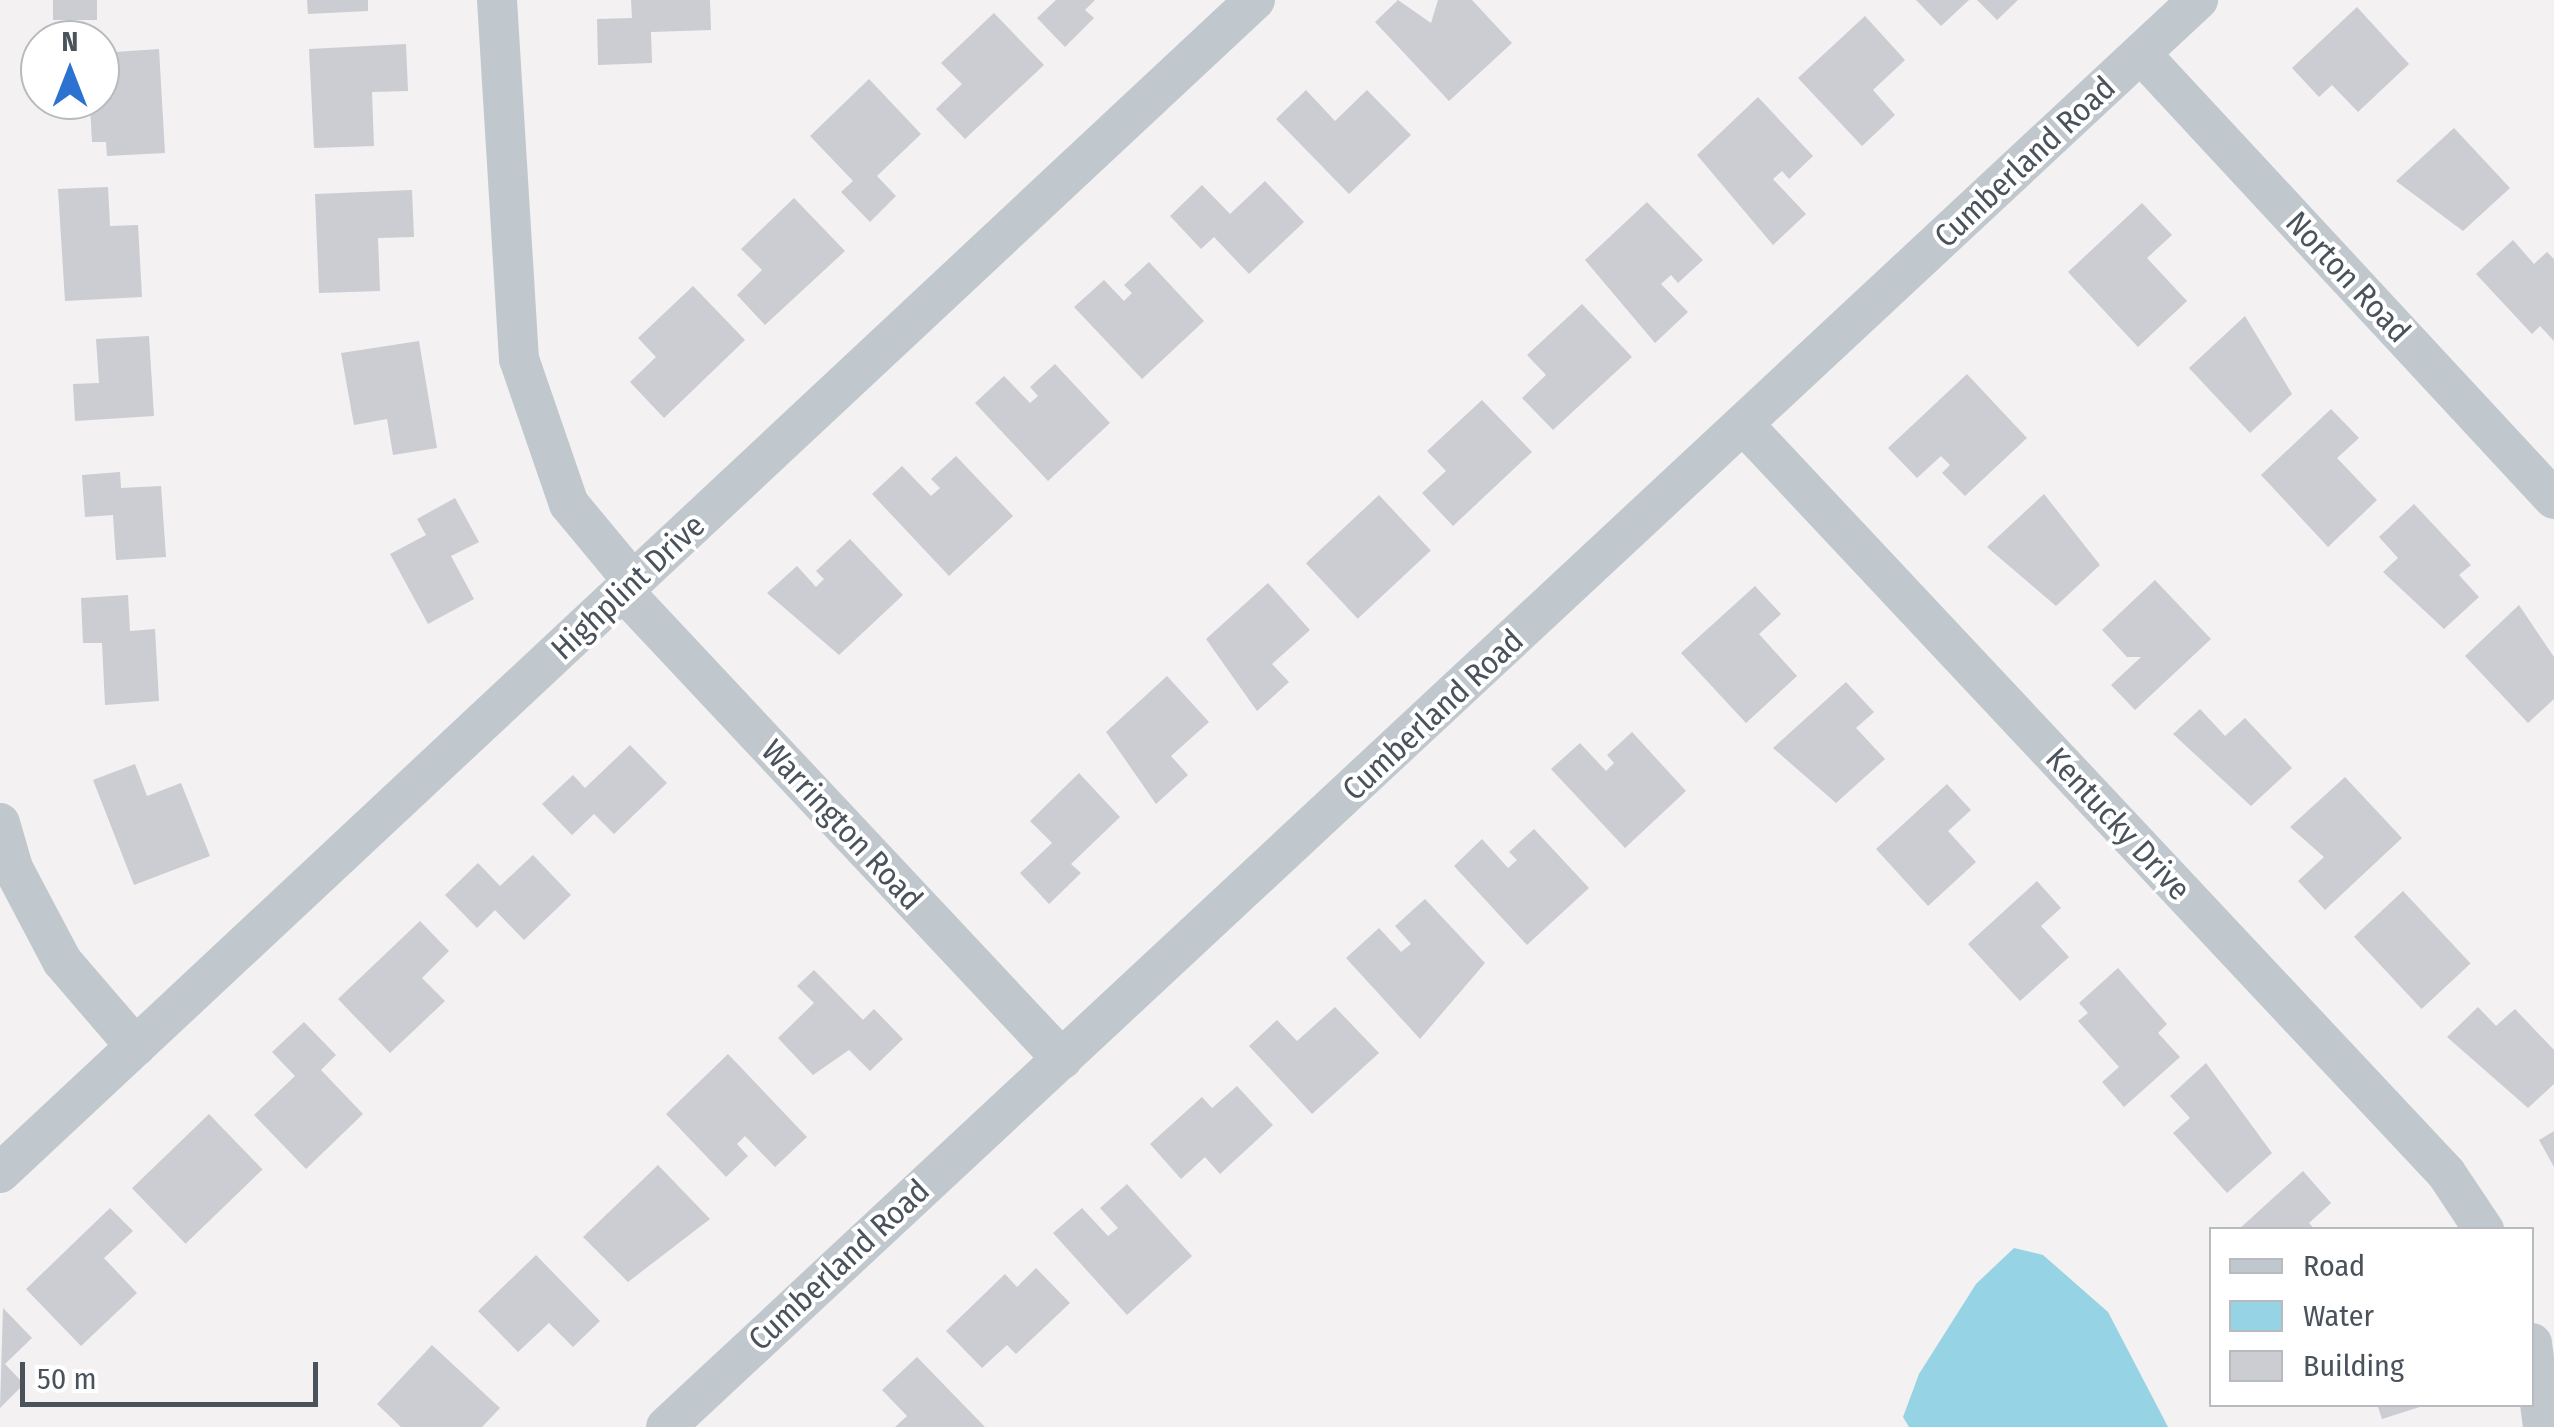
<!DOCTYPE html>
<style>
body{margin:0}
#map{position:relative;width:2554px;height:1427px;overflow:hidden;background:#f3f1f1;font-family:"Fira Sans Condensed",sans-serif}
div>[style]{position:absolute}
.water>*{inset:0;background:#96d3e4}
.building>*{inset:0;background:#cbcdd2;transform-origin:0 0}
.minor>*{height:40px;margin:-20px;padding:0 20px;transform-origin:20px;border-radius:20px;background:#c0c8ce}
span{translate:-50% -50%;white-space:nowrap;text-align:center;line-height:1.15;-webkit-text-stroke:8px #fff;paint-order:stroke}
.street-label{font-size:32px;color:#4a535c}
.legend{position:absolute;left:2209px;top:1227px;width:325px;height:180px;box-sizing:border-box;background:#fff;border:2px solid #b7babe;margin:0;padding:12px 18px;list-style:none;font-size:30px;color:#4a535c}
.legend li{display:flex;align-items:center;gap:20px;height:50px}
.legend b{width:50px;border:2px solid #b7babe}
.north{position:absolute;left:20px;top:20px;width:100px;height:100px;box-sizing:border-box;background:#fff;border:2px solid #b7babe;border-radius:50%;rotate:0deg;font-size:28px;font-weight:700;line-height:40px;text-align:center;color:#4a535c}
.north::after{content:'';display:block;margin:auto;width:35px;height:45px;background:#2c73d1;clip-path:polygon(50% 0,100% 100%,50% 72%,0 100%)}
.scale{position:absolute;left:20px;top:1362px;width:298px;height:45px;box-sizing:border-box;border:5px solid #4a535c;border-top:0;padding-left:12px;font-size:30px;line-height:35px;white-space:nowrap;color:#4a535c;-webkit-text-stroke:8px #fff;paint-order:stroke}
</style>
<div id="map">
<div class="water">
<div style="clip-path:polygon(2014px 1248px,2043px 1255px,2108px 1312px,2168px 1427px,1909px 1427px,1903px 1417px,1919px 1374px,1976px 1284px)"></div>
</div>
<div class="building">
<div style="left:53px;top:0;width:44px;height:20px"></div>
<div style="clip-path:polygon(307px 0,368px 0,368px 11px,308px 14px)"></div>
<div style="clip-path:polygon(631px 0,710px 0,711px 30px,651px 32px,652px 63px,598px 65px,597px 19px,632px 18px)"></div>
<div style="clip-path:polygon(1056px 0,1095px 0,1085px 10px,1094px 18px,1065px 47px,1037px 18px)"></div>
<div style="clip-path:polygon(1398px 0,1431px 23px,1438px 0,1472px 0,1512px 43px,1449px 101px,1375px 22px)"></div>
<div style="clip-path:polygon(1916px 0,1969px 0,1941px 26px)"></div>
<div style="clip-path:polygon(1977px 0,2018px 0,1997px 20px)"></div>
<div style="clip-path:polygon(2357px 7px,2409px 64px,2358px 112px,2332px 85px,2319px 97px,2292px 68px)"></div>
<div style="clip-path:polygon(994px 13px,1044px 65px,965px 139px,936px 109px,962px 84px,941px 63px)"></div>
<div style="clip-path:polygon(1865px 16px,1905px 60px,1873px 90px,1895px 115px,1862px 146px,1798px 78px)"></div>
<div style="clip-path:polygon(406px 44px,408px 91px,372px 92px,374px 146px,314px 148px,309px 49px)"></div>
<div style="clip-path:polygon(159px 49px,165px 153px,107px 156px,106px 142px,92px 142px,90px 105px,63px 100px,100px 100px,100px 53px)"></div>
<div style="clip-path:polygon(869px 79px,921px 134px,877px 176px,896px 196px,870px 222px,841px 192px,853px 181px,810px 136px)"></div>
<div style="clip-path:polygon(1306px 90px,1335px 121px,1367px 90px,1411px 135px,1349px 194px,1276px 119px)"></div>
<div style="clip-path:polygon(1758px 97px,1813px 156px,1789px 179px,1782px 171px,1773px 179px,1806px 214px,1773px 245px,1697px 155px)"></div>
<div style="clip-path:polygon(2454px 128px,2510px 188px,2463px 231px,2396px 181px)"></div>
<div style="clip-path:polygon(1265px 181px,1304px 222px,1249px 274px,1214px 237px,1201px 249px,1170px 216px,1202px 185px,1230px 214px)"></div>
<div style="clip-path:polygon(108px 187px,110px 226px,138px 225px,142px 297px,65px 301px,58px 189px)"></div>
<div style="clip-path:polygon(412px 190px,414px 237px,378px 238px,380px 291px,319px 293px,315px 194px)"></div>
<div style="clip-path:polygon(794px 198px,845px 251px,765px 325px,737px 295px,762px 270px,741px 249px)"></div>
<div style="clip-path:polygon(1647px 202px,1703px 260px,1678px 283px,1671px 275px,1661px 284px,1688px 312px,1655px 343px,1585px 260px)"></div>
<div style="clip-path:polygon(2142px 203px,2172px 235px,2147px 258px,2187px 301px,2138px 347px,2068px 272px)"></div>
<div style="clip-path:polygon(2513px 240px,2534px 264px,2547px 252px,2554px 259px,2554px 341px,2540px 326px,2532px 334px,2476px 274px)"></div>
<div style="clip-path:polygon(1149px 262px,1204px 321px,1142px 379px,1074px 307px,1104px 280px,1124px 301px,1132px 293px,1124px 285px)"></div>
<div style="clip-path:polygon(693px 286px,745px 340px,664px 418px,630px 382px,656px 357px,638px 338px)"></div>
<div style="clip-path:polygon(1582px 304px,1632px 357px,1553px 430px,1522px 398px,1546px 375px,1527px 355px)"></div>
<div style="clip-path:polygon(2245px 316px,2292px 394px,2250px 433px,2189px 368px)"></div>
<div style="clip-path:polygon(149px 336px,154px 416px,75px 421px,73px 384px,99px 383px,96px 339px)"></div>
<div style="clip-path:polygon(419px 341px,437px 448px,393px 455px,387px 419px,354px 425px,341px 353px)"></div>
<div style="clip-path:polygon(1055px 364px,1110px 423px,1048px 481px,975px 403px,1004px 376px,1030px 403px,1038px 396px,1030px 387px)"></div>
<div style="clip-path:polygon(1967px 374px,2027px 438px,1965px 496px,1942px 473px,1950px 465px,1941px 456px,1917px 478px,1888px 448px)"></div>
<div style="clip-path:polygon(1482px 400px,1532px 452px,1453px 526px,1422px 493px,1446px 471px,1427px 451px)"></div>
<div style="clip-path:polygon(2331px 409px,2359px 438px,2337px 458px,2377px 500px,2328px 547px,2261px 475px)"></div>
<div style="clip-path:polygon(956px 456px,1013px 516px,949px 576px,872px 494px,902px 466px,931px 496px,940px 488px,931px 479px)"></div>
<div style="clip-path:polygon(120px 472px,121px 488px,161px 486px,166px 557px,116px 560px,113px 515px,85px 517px,82px 475px)"></div>
<div style="clip-path:polygon(2044px 494px,2100px 565px,2056px 606px,1987px 547px)"></div>
<div style="left:1379px;top:495px;width:76px;height:100px;rotate:47deg"></div>
<div style="clip-path:polygon(455px 498px,479px 542px,451px 556px,474px 599px,428px 624px,390px 554px,426px 535px,417px 519px)"></div>
<div style="clip-path:polygon(2414px 504px,2471px 565px,2459px 575px,2479px 597px,2444px 629px,2383px 572px,2398px 558px,2379px 537px)"></div>
<div style="clip-path:polygon(850px 539px,903px 595px,839px 655px,767px 593px,797px 566px,816px 587px,824px 579px,816px 571px)"></div>
<div style="clip-path:polygon(2155px 580px,2211px 639px,2135px 710px,2111px 685px,2141px 657px,2127px 657px,2102px 630px)"></div>
<div style="clip-path:polygon(1268px 583px,1310px 630px,1272px 664px,1289px 682px,1257px 711px,1206px 639px)"></div>
<div style="clip-path:polygon(1755px 586px,1781px 614px,1759px 634px,1797px 676px,1746px 723px,1681px 653px)"></div>
<div style="clip-path:polygon(128px 595px,130px 631px,155px 629px,159px 701px,105px 705px,102px 643px,83px 643px,81px 598px)"></div>
<div style="clip-path:polygon(2519px 605px,2554px 657px,2554px 699px,2528px 723px,2465px 656px)"></div>
<div style="clip-path:polygon(1167px 676px,1209px 722px,1171px 756px,1188px 775px,1156px 804px,1106px 732px)"></div>
<div style="clip-path:polygon(1846px 682px,1874px 712px,1856px 728px,1885px 759px,1836px 803px,1773px 748px)"></div>
<div style="clip-path:polygon(2200px 709px,2225px 736px,2245px 718px,2292px 768px,2251px 806px,2173px 734px)"></div>
<div style="clip-path:polygon(1632px 732px,1686px 791px,1625px 848px,1551px 769px,1580px 743px,1606px 771px,1614px 763px,1607px 755px)"></div>
<div style="clip-path:polygon(630px 745px,667px 783px,614px 834px,594px 814px,572px 835px,542px 804px,573px 775px,585px 788px)"></div>
<div style="clip-path:polygon(135px 764px,147px 796px,181px 783px,210px 856px,134px 885px,93px 780px)"></div>
<div style="clip-path:polygon(1079px 773px,1120px 817px,1071px 864px,1081px 873px,1049px 904px,1020px 873px,1052px 843px,1030px 821px)"></div>
<div style="clip-path:polygon(2345px 777px,2402px 838px,2325px 910px,2298px 881px,2324px 857px,2290px 827px)"></div>
<div style="clip-path:polygon(1947px 784px,1971px 810px,1948px 831px,1976px 862px,1928px 906px,1876px 849px)"></div>
<div style="clip-path:polygon(1534px 829px,1589px 888px,1527px 945px,1454px 866px,1482px 839px,1508px 868px,1517px 860px,1509px 852px)"></div>
<div style="clip-path:polygon(533px 855px,571px 895px,524px 940px,495px 910px,477px 928px,445px 895px,478px 863px,500px 886px)"></div>
<div style="clip-path:polygon(2037px 881px,2061px 908px,2041px 926px,2069px 957px,2020px 1001px,1968px 944px)"></div>
<div style="left:2403px;top:891px;width:99px;height:67px;rotate:47deg"></div>
<div style="clip-path:polygon(1425px 899px,1485px 963px,1420px 1039px,1346px 958px,1379px 928px,1401px 952px,1411px 944px,1395px 926px)"></div>
<div style="clip-path:polygon(420px 921px,449px 951px,422px 978px,445px 1001px,390px 1053px,338px 999px)"></div>
<div style="clip-path:polygon(2118px 968px,2167px 1024px,2158px 1033px,2180px 1057px,2124px 1107px,2102px 1082px,2119px 1067px,2078px 1021px,2088px 1013px,2079px 1003px)"></div>
<div style="clip-path:polygon(814px 970px,863px 1020px,874px 1009px,903px 1039px,870px 1071px,849px 1050px,813px 1075px,778px 1038px,814px 1003px,797px 986px)"></div>
<div style="clip-path:polygon(1335px 1007px,1379px 1053px,1312px 1114px,1249px 1046px,1277px 1020px,1297px 1041px)"></div>
<div style="clip-path:polygon(2478px 1007px,2496px 1026px,2515px 1009px,2554px 1050px,2554px 1084px,2528px 1108px,2447px 1037px)"></div>
<div style="clip-path:polygon(304px 1022px,336px 1055px,321px 1070px,363px 1114px,306px 1169px,254px 1115px,295px 1076px,272px 1052px)"></div>
<div style="clip-path:polygon(728px 1054px,807px 1137px,775px 1167px,745px 1136px,737px 1144px,748px 1156px,726px 1177px,666px 1114px)"></div>
<div style="clip-path:polygon(2206px 1063px,2272px 1153px,2227px 1193px,2173px 1133px,2190px 1118px,2170px 1096px)"></div>
<div style="clip-path:polygon(1237px 1086px,1273px 1125px,1220px 1174px,1205px 1157px,1181px 1179px,1150px 1144px,1202px 1097px,1212px 1108px)"></div>
<div style="left:209px;top:1114px;width:77px;height:107px;rotate:46deg"></div>
<div style="clip-path:polygon(2554px 1131px,2554px 1167px,2539px 1140px)"></div>
<div style="clip-path:polygon(658px 1165px,710px 1219px,628px 1282px,583px 1237px)"></div>
<div style="clip-path:polygon(2303px 1171px,2331px 1203px,2309px 1223px,2315px 1230px,2238px 1230px)"></div>
<div style="clip-path:polygon(1127px 1184px,1192px 1256px,1127px 1315px,1053px 1233px,1082px 1208px,1108px 1236px,1118px 1228px,1100px 1208px)"></div>
<div style="clip-path:polygon(110px 1208px,133px 1231px,104px 1258px,137px 1293px,81px 1346px,26px 1289px)"></div>
<div style="clip-path:polygon(536px 1255px,600px 1321px,573px 1347px,549px 1323px,518px 1352px,478px 1311px)"></div>
<div style="clip-path:polygon(1036px 1268px,1070px 1303px,1016px 1354px,1007px 1345px,982px 1368px,946px 1331px,1005px 1274px,1017px 1287px)"></div>
<div style="clip-path:polygon(3px 1308px,32px 1338px,5px 1364px,24px 1384px,0 1408px)"></div>
<div style="clip-path:polygon(432px 1345px,500px 1408px,482px 1427px,401px 1427px,377px 1404px)"></div>
<div style="clip-path:polygon(917px 1357px,985px 1427px,895px 1427px,907px 1416px,882px 1390px)"></div>
<div style="clip-path:polygon(2377px 1404px,2426px 1404px,2426px 1405px,2382px 1419px)"></div>
</div>
<div class="minor">
<div style="left:497px;top:0;width:360px;rotate:86.5deg"></div>
<div style="left:519px;top:359px;width:153px;rotate:71deg"></div>
<div style="left:569px;top:504px;width:100px;rotate:50.3deg"></div>
<div style="left:2141px;top:54px;width:607px;rotate:47.14deg"></div>
<div style="left:1744px;top:425px;width:1026px;rotate:46.82deg"></div>
<div style="left:2446px;top:1173px;width:69px;rotate:56.3deg"></div>
<div style="left:623px;top:591px;width:642px;rotate:46.83deg"></div>
<div style="left:0;top:823px;width:47px;rotate:73.9deg"></div>
<div style="left:13px;top:868px;width:105px;rotate:62.2deg"></div>
<div style="left:62px;top:961px;width:113px;rotate:49.3deg"></div>
<div style="left:0;top:1173px;width:1718px;rotate:-43.07deg"></div>
<div style="left:2532px;top:1343px;width:85px;rotate:82.5deg"></div>
<div style="left:666px;top:1427px;width:2094px;rotate:-42.97deg"></div>
</div>
<div class="street-label">
<span style="left:2025px;top:162px;rotate:-43deg">Cumberland Road</span>
<span style="left:2348px;top:277px;rotate:47deg">Norton Road</span>
<span style="left:628px;top:587px;rotate:-43deg">Highplint Drive</span>
<span style="left:1433px;top:715px;rotate:-43deg">Cumberland Road</span>
<span style="left:2118px;top:824px;rotate:47deg">Kentucky Drive</span>
<span style="left:842px;top:825px;rotate:47deg">Warrington Road</span>
<span style="left:839px;top:1265px;rotate:-43deg">Cumberland Road</span>
</div>
<ul class="legend">
<li><b style="height:12px;background:#c0c8ce"></b>Road</li>
<li><b style="height:28px;background:#96d3e4"></b>Water</li>
<li><b style="height:28px;background:#cbcdd2"></b>Building</li>
</ul>
<div class="north">N</div>
<div class="scale">50 m</div>
</div>
